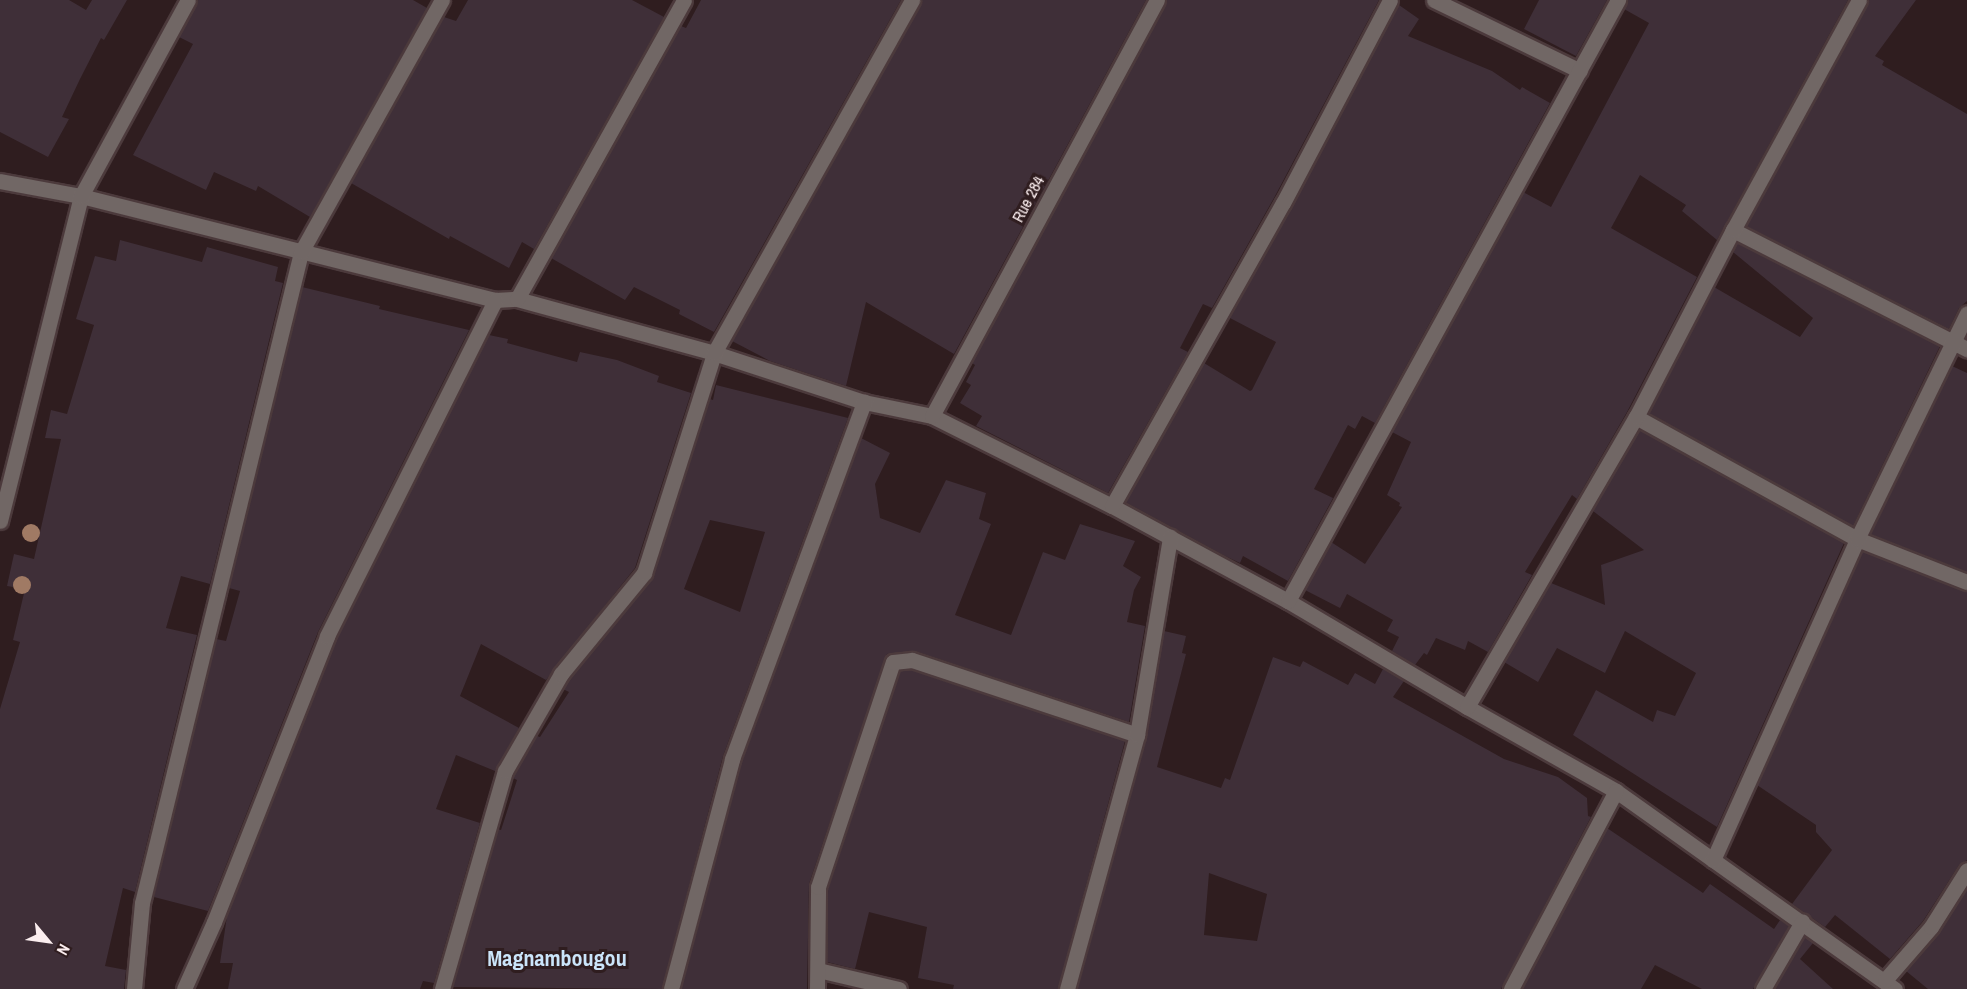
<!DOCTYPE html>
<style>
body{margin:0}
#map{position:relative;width:1967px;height:989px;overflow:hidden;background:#2f1d1f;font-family:"Archivo Narrow",sans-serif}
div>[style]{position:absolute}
.building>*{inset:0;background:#3f2f38}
.roads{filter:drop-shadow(2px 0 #4c3a3c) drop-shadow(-2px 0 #4c3a3c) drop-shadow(0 2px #4c3a3c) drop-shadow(0 -2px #4c3a3c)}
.street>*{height:15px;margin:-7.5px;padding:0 7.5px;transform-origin:7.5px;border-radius:7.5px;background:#716765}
.trees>*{width:18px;height:18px;margin:-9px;border-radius:50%;background:#a07a64}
span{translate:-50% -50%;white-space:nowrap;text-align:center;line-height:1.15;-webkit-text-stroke:6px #2f1d1f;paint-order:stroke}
.street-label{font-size:16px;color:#fbeeef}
.district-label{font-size:22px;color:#cbe5fa;font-weight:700}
.north{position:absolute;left:18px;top:911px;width:60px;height:60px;-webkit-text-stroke:4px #2f1d1f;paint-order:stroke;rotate:119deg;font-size:16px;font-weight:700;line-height:24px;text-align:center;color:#fbeeef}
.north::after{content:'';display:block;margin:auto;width:21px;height:27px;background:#fbeeef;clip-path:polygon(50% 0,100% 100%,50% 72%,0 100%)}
</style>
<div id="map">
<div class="building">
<div style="clip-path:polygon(0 0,69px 0,86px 10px,92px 0,127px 0,104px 40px,101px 38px,80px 79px,62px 117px,69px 119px,48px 157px,0 132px)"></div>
<div style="clip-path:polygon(198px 0,413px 0,427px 8px,310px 217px,258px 186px,256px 191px,214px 172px,206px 190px,133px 155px,193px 44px,179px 37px)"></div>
<div style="clip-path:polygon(468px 0,632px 0,664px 17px,534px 249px,522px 242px,509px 268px,450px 236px,449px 239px,351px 183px,444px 17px,456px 21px)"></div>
<div style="clip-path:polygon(701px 0,901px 0,714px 332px,679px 314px,680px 310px,634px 287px,625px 300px,551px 258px,681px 26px,686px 28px)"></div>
<div style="clip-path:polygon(922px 0,1146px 0,954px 354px,866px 302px,846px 386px,770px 361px,732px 341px)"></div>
<div style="clip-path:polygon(1167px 0,1379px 0,1274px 198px,1212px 308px,1203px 304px,1180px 348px,1188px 352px,1108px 493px,976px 426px,982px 416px,960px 403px,971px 385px,966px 382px,975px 365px,972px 363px)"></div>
<div style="clip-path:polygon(1539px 0,1607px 0,1576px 56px,1524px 29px)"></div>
<div style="clip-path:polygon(1628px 0,1848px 0,1717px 240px,1682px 211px,1686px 205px,1640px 175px,1611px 228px,1697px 277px,1627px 412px,1577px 499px,1572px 495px,1525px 572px,1532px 575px,1488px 652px,1468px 641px,1465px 650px,1436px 638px,1427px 655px,1424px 653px,1415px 665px,1392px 651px,1399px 637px,1387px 631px,1393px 620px,1347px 594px,1340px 608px,1305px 590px,1331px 542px,1365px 564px,1402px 507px,1399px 506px,1400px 503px,1387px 495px,1411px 442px,1392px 432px,1523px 192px,1551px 207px,1649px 23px,1624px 9px)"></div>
<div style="clip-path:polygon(1869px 0,1916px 0,1875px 56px,1884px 61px,1882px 65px,1967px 114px,1967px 301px,1959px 308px,1949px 329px,1746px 226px)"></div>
<div style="clip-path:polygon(1399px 5px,1419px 19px,1408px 36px,1492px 71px,1520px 90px,1522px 87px,1550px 103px,1375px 423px,1362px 416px,1355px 429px,1348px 425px,1314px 489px,1333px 498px,1288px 581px,1243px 556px,1240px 563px,1225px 556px,1125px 502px,1204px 363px,1250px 391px,1252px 390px,1276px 342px,1230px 318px,1291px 208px)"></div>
<div style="clip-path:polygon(120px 240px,202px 262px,207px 247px,278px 267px,275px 281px,283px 283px,210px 584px,181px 576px,166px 628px,197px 635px,135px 892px,123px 888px,105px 966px,126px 970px,124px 989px,0 989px,0 709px,20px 642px,13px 640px,25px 589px,7px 586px,14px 554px,34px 559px,61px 439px,45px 438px,51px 410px,67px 414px,94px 325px,76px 319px,95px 256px,116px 261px)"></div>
<div style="clip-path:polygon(1737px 243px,1940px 346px,1853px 526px,1649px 413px,1714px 287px,1800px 337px,1813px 318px,1733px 252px)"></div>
<div style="clip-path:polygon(302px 287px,380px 306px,379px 309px,469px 330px,318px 632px,208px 911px,154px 897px,216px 639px,226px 641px,240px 591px,229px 588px)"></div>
<div style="clip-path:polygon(489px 335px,508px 339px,507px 343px,577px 362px,580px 352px,617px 360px,659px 376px,657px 382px,691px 393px,635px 568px,546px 680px,481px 644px,460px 696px,519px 728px,495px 771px,456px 755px,436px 809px,480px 823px,434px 983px,423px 981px,420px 989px,228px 989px,233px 963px,220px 963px,227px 916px,336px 640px)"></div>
<div style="clip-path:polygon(1952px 366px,1967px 373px,1967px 572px,1870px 534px)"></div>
<div style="clip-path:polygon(evenodd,716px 385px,848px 418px,723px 756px,662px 989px,453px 987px,498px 829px,501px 830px,517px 780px,513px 778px,514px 775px,537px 736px,540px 737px,569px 692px,563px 689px,569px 680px,653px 576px,710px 399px,713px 400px,716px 385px,710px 520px,765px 532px,740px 612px,684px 589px,710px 520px)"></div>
<div style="clip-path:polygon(1640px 430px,1844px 543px,1717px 827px,1573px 735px,1596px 690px,1653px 722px,1657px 710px,1675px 716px,1696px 673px,1625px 631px,1605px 673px,1557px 648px,1538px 682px,1504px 662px,1551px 583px,1605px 605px,1601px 565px,1644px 550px,1593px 511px)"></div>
<div style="clip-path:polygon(861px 438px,890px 453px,875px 484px,880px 518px,920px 533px,946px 480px,986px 493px,979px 519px,991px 524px,955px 615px,1011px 635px,1043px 552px,1065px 560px,1080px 524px,1135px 541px,1123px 566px,1141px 577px,1134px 590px,1127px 622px,1145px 626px,1129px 722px,915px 651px,887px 654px,809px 884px,807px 989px,681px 989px,741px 762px)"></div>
<div style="clip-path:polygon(1862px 551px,1967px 592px,1967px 860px,1959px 865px,1923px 921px,1890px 959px,1835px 915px,1825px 927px,1792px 904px,1832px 850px,1816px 832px,1816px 825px,1757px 785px)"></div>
<div style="clip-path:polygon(evenodd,1164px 631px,1186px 636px,1182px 653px,1186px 654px,1157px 767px,1221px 788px,1225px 778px,1230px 780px,1273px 657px,1300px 667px,1303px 661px,1348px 685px,1355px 673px,1375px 684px,1383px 669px,1404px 681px,1393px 697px,1504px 759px,1558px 777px,1587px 798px,1588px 816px,1591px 817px,1501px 989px,1077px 989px,1146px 737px,1164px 631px,1209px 873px,1267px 894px,1257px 941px,1204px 935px,1209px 873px)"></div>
<div style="clip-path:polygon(911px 670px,1125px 741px,1058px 989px,953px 989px,954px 985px,918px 978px,927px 927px,869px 912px,855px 969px,827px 962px,828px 889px,900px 671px)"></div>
<div style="clip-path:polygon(1607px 828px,1703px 893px,1710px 884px,1774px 929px,1780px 920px,1789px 926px,1753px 989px,1702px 989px,1655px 965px,1641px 989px,1522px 989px)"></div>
<div style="clip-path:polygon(1967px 888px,1967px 989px,1928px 989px,1906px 971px,1939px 932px)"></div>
<div style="clip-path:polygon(1805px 937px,1813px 943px,1800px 959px,1833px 989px,1774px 989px)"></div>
</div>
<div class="roads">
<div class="street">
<div style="left:1434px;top:0;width:162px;rotate:25.9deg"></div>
<div style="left:0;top:181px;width:82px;rotate:10.5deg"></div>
<div style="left:81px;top:196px;width:427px;rotate:14.1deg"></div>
<div style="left:495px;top:300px;width:22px;rotate:-3deg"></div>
<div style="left:517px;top:299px;width:204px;rotate:15.3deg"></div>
<div style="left:714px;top:353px;width:158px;rotate:18.1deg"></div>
<div style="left:864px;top:402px;width:69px;rotate:11.6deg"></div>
<div style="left:932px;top:416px;width:201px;rotate:26.6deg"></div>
<div style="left:1112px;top:506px;width:200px;rotate:28.4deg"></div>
<div style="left:1288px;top:601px;width:208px;rotate:30.6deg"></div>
<div style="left:1467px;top:707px;width:171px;rotate:29.4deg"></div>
<div style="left:1616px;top:791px;width:342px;rotate:35.4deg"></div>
<div style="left:1733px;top:230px;width:263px;rotate:27deg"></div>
<div style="left:517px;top:299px;width:342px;rotate:-60.8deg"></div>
<div style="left:932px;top:416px;width:473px;rotate:-61.6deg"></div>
<div style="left:1636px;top:417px;width:252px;rotate:28.9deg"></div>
<div style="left:1857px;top:539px;width:118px;rotate:21.4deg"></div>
<div style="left:1112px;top:506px;width:348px;rotate:-60.6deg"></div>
<div style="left:1283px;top:203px;width:229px;rotate:-62.2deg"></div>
<div style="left:0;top:521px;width:335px;rotate:-76deg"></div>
<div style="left:81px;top:196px;width:223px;rotate:-61.4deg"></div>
<div style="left:1288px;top:601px;width:686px;rotate:-61.23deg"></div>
<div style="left:1467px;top:707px;width:336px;rotate:-59.8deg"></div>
<div style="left:1636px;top:417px;width:211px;rotate:-62.6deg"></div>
<div style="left:1733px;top:230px;width:262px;rotate:-61.3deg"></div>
<div style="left:1713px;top:860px;width:352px;rotate:-65.8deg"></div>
<div style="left:1857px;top:539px;width:251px;rotate:-64deg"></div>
<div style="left:818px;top:970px;width:83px;rotate:13.2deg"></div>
<div style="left:1885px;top:980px;width:70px;rotate:-49deg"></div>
<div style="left:1931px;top:927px;width:67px;rotate:-57.7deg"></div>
<div style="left:134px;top:989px;width:86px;rotate:-84.7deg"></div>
<div style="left:142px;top:903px;width:670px;rotate:-76.27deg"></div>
<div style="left:301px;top:252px;width:289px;rotate:-60.8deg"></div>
<div style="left:184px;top:989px;width:73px;rotate:-65.9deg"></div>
<div style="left:214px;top:922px;width:308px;rotate:-68.4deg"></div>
<div style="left:327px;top:636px;width:376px;rotate:-63.4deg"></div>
<div style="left:442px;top:989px;width:227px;rotate:-73.9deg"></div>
<div style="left:505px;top:771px;width:112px;rotate:-60deg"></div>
<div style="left:561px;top:674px;width:131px;rotate:-50.6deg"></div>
<div style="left:644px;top:573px;width:231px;rotate:-72.3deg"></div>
<div style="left:714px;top:353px;width:405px;rotate:-60.7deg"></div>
<div style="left:671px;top:989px;width:238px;rotate:-75.1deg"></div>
<div style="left:732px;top:759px;width:381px;rotate:-69.7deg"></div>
<div style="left:817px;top:989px;width:102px;rotate:-89.4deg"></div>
<div style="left:818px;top:887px;width:237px;rotate:-71.6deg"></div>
<div style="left:893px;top:662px;width:19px;rotate:-6deg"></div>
<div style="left:912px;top:660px;width:237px;rotate:18.4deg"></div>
<div style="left:1067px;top:989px;width:263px;rotate:-74.6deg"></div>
<div style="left:1137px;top:735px;width:201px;rotate:-80.5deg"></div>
<div style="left:1511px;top:989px;width:224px;rotate:-62.1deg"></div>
<div style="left:1763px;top:989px;width:78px;rotate:-59.8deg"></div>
</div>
</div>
<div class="trees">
<div style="left:31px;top:533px"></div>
<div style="left:22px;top:585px"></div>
</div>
<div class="street-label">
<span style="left:1028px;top:199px;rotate:-62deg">Rue 284</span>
</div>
<div class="district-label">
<span style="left:557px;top:959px">Magnambougou</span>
</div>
<div class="north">N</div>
</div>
